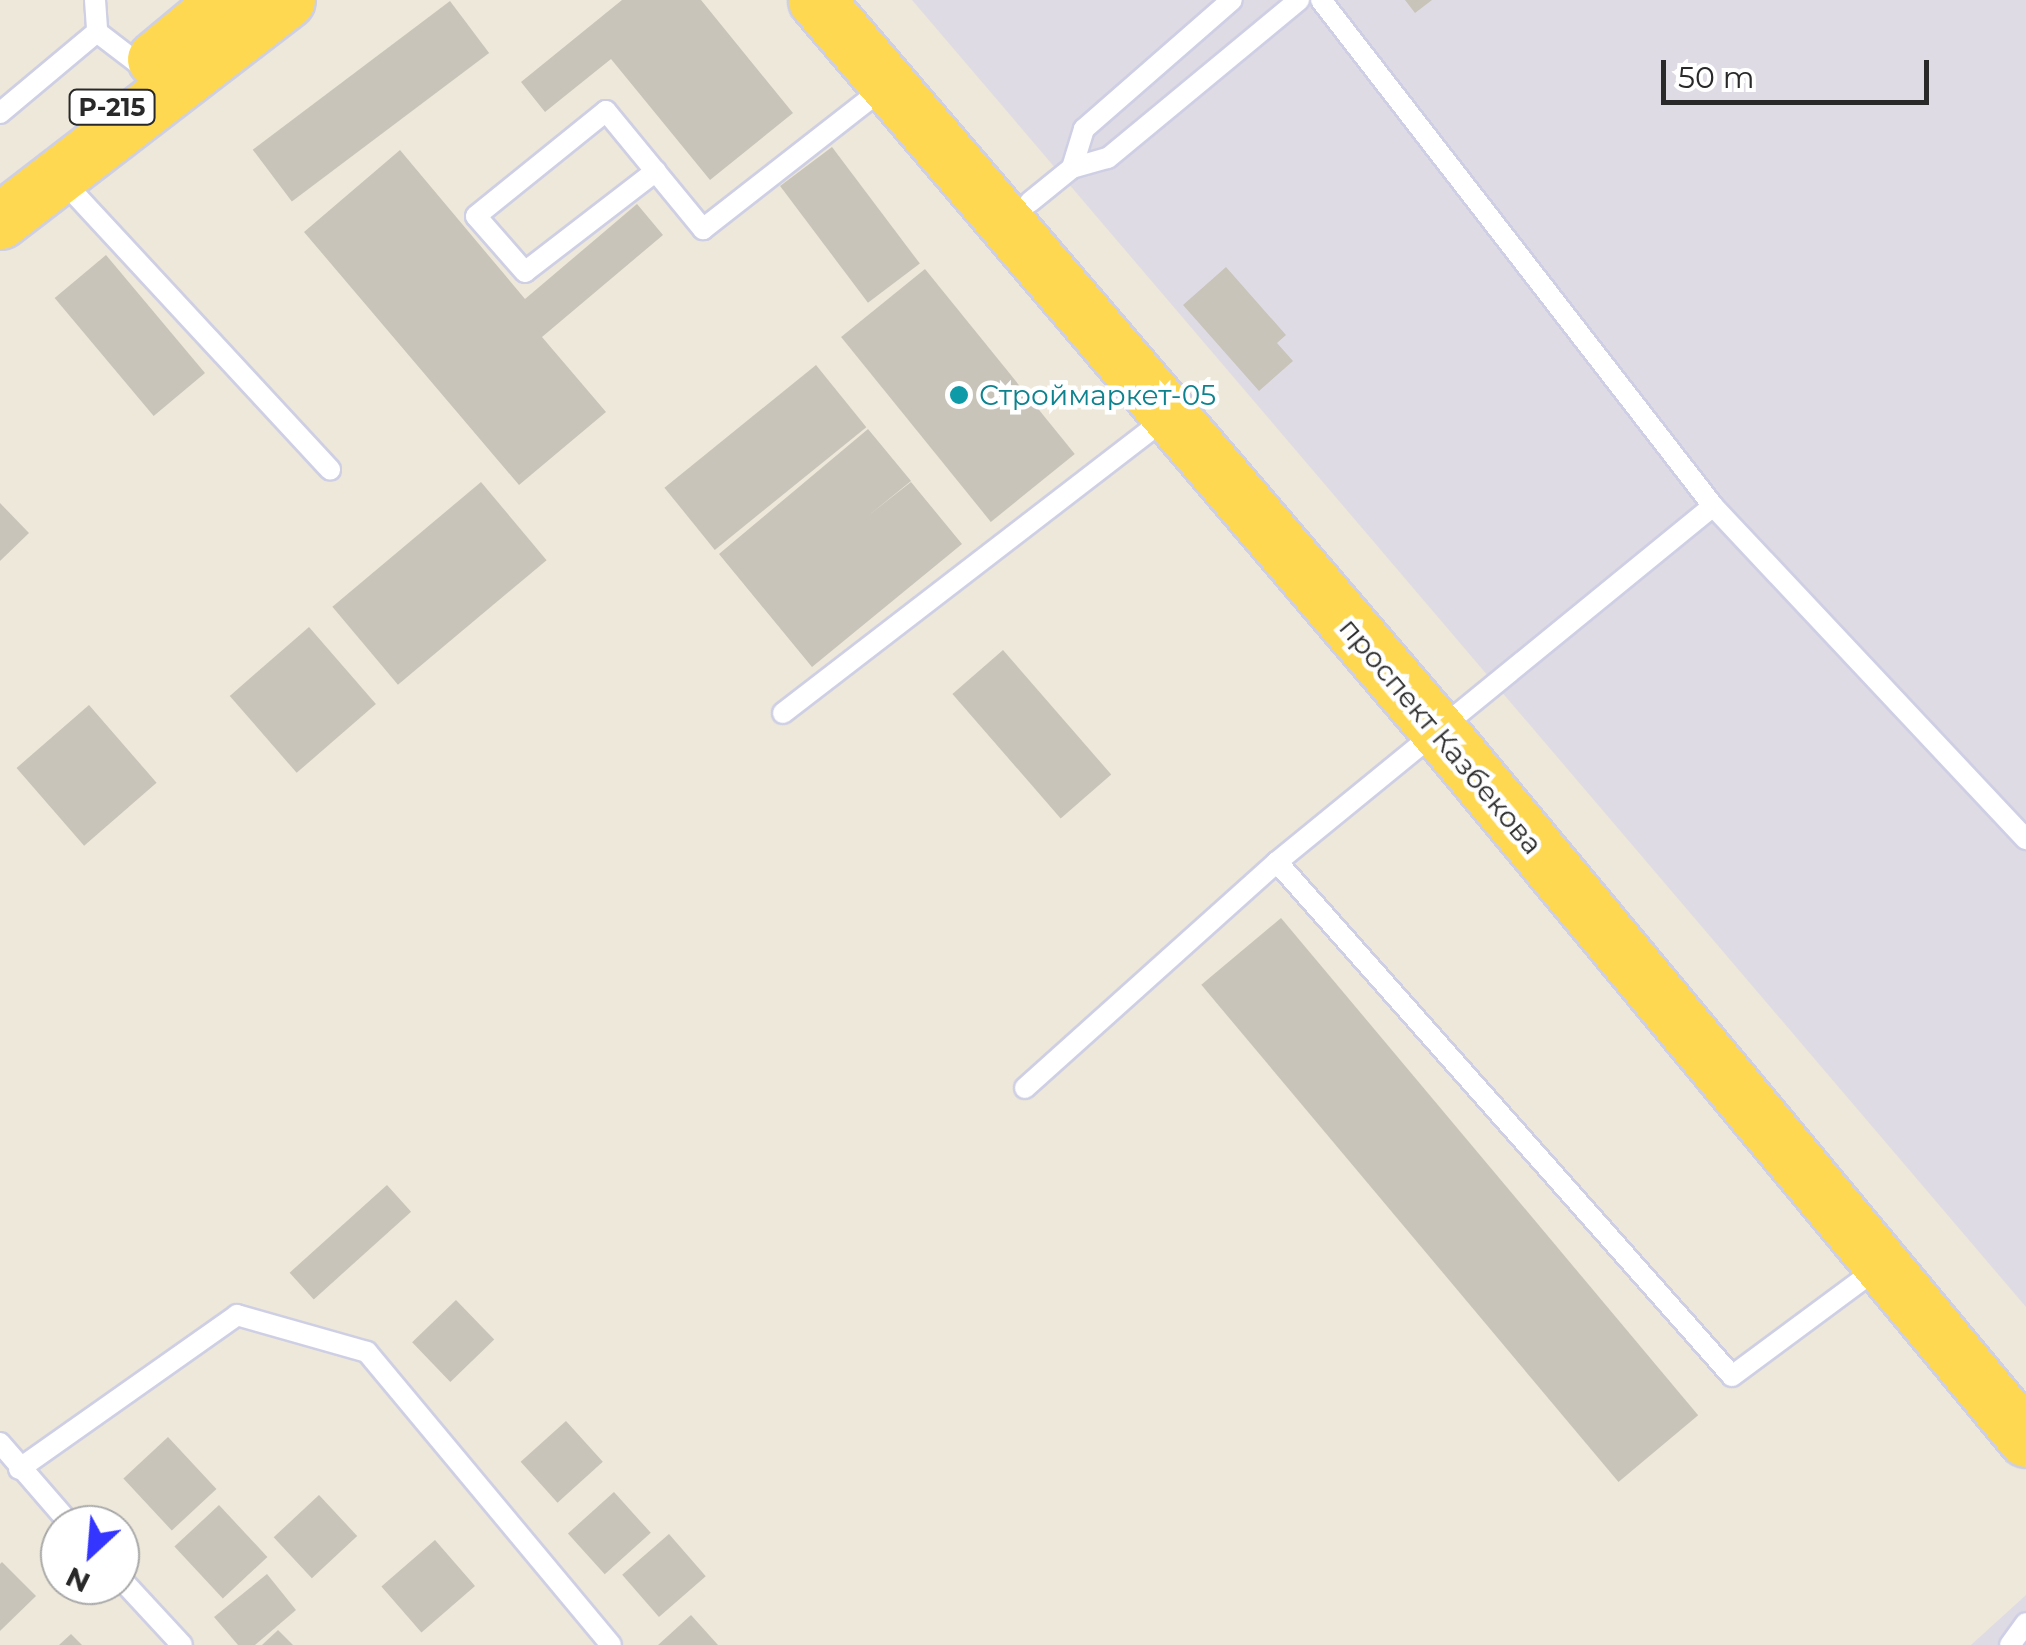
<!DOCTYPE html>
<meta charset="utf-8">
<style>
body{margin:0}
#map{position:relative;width:2026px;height:1645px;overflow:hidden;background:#ede8d9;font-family:Montserrat,sans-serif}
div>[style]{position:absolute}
.industrial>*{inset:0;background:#dfdbe4}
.building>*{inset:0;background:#c8c4b9;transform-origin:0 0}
.roads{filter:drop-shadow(2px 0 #cecfe4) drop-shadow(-2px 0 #cecfe4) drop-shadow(0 2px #cecfe4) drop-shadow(0 -2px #cecfe4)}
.service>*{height:20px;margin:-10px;padding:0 10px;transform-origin:10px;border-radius:10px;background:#fff}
.trunk>*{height:55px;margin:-27.5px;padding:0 27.5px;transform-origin:27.5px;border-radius:27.5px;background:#fed850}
.dots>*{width:28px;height:28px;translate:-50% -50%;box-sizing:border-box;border:5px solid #fff;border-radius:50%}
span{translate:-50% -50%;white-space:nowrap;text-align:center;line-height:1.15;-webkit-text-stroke:9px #fff;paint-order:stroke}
.shield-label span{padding:2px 8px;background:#fff;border:2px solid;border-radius:8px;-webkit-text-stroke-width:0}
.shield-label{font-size:25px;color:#292929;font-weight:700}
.culture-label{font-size:28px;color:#0d838f}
.left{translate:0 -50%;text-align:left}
.street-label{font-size:28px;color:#292929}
.north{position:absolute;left:40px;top:1505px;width:100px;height:100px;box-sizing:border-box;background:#fff;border:2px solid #a9a9a9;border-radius:50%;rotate:206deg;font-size:28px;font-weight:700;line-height:40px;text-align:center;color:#292929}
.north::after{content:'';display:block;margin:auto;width:35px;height:45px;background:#3436ff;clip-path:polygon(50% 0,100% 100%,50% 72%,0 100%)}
.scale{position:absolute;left:1661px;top:60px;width:268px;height:45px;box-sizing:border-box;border:5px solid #292929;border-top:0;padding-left:12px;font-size:30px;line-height:35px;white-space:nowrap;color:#292929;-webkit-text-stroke:8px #fff;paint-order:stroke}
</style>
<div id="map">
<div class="industrial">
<div style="clip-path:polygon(912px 0,2026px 0,2026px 1307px)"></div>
<div style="clip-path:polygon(2026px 1595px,2026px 1645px,1971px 1645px)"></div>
</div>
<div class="building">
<div style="clip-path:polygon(622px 0,701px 0,793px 113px,710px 180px,611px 59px,545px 112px,521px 82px)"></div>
<div style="clip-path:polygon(1405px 0,1432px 0,1415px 13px)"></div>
<div style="left:450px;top:1px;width:65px;height:247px;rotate:53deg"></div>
<div style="left:832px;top:147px;width:146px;height:65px;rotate:53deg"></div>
<div style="clip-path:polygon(400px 150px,525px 299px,637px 204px,663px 235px,542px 337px,606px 412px,519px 485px,304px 232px)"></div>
<div style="left:106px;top:255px;width:154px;height:67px;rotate:50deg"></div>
<div style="clip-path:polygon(1226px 267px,1286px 335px,1277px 343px,1293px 361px,1259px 391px,1183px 305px)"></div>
<div style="left:925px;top:269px;width:238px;height:108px;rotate:51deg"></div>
<div style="left:816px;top:365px;width:80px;height:195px;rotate:51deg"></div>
<div style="clip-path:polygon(868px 429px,911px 481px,869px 515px,911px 482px,962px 544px,812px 667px,719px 554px)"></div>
<div style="left:481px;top:482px;width:102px;height:194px;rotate:50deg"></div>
<div style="clip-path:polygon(0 503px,29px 533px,0 561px)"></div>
<div style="left:309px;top:627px;width:102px;height:105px;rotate:49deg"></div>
<div style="left:1003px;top:650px;width:165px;height:67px;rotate:49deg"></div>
<div style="left:89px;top:705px;width:103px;height:96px;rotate:49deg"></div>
<div style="left:1281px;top:918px;width:649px;height:104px;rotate:50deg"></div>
<div style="left:387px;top:1185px;width:36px;height:131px;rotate:48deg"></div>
<div style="left:456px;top:1300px;width:55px;height:61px;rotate:46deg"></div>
<div style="left:566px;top:1421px;width:55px;height:61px;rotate:48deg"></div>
<div style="left:168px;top:1437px;width:71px;height:61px;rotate:47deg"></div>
<div style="left:614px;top:1492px;width:55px;height:62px;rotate:48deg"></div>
<div style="left:319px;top:1495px;width:56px;height:62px;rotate:47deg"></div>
<div style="left:219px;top:1505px;width:71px;height:61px;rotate:47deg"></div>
<div style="left:669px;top:1534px;width:56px;height:62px;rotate:49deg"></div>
<div style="left:435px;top:1540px;width:61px;height:71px;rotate:49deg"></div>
<div style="clip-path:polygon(2px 1562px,36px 1596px,0 1631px,0 1564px)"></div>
<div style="clip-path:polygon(267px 1574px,296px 1610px,255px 1645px,238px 1645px,214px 1617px)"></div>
<div style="clip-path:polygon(691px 1615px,718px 1645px,658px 1645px)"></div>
<div style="clip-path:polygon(278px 1630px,293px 1645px,262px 1645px)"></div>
<div style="clip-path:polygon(71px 1634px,82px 1645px,59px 1645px)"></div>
</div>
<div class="roads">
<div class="service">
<div style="left:95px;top:0;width:32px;rotate:86deg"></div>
<div style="left:97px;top:32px;width:59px;rotate:37.5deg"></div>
<div style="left:1321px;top:0;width:640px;rotate:52.23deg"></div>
<div style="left:0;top:113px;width:126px;rotate:-39.9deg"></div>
<div style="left:1072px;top:168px;width:41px;rotate:-72.9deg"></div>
<div style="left:1084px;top:129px;width:196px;rotate:-41.1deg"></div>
<div style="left:656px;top:171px;width:165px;rotate:142.4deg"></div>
<div style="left:525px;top:272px;width:74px;rotate:-131.2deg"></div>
<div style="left:476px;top:216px;width:167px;rotate:-38.9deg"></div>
<div style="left:606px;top:111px;width:153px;rotate:50.6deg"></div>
<div style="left:703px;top:229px;width:231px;rotate:-38deg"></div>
<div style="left:61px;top:179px;width:396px;rotate:47.2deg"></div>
<div style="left:1030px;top:202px;width:54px;rotate:-39deg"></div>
<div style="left:1072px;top:168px;width:37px;rotate:-16deg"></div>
<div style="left:1108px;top:158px;width:248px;rotate:-39.6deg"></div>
<div style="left:783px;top:713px;width:485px;rotate:-37.6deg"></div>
<div style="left:1277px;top:862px;width:686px;rotate:48.48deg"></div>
<div style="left:1732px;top:1376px;width:187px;rotate:-36.5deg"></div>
<div style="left:1025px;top:1088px;width:338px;rotate:-41.9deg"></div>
<div style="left:1277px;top:862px;width:563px;rotate:-39.23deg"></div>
<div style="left:1713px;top:506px;width:457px;rotate:46.8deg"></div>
<div style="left:0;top:1443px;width:108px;rotate:49.1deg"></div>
<div style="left:19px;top:1469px;width:267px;rotate:-35.2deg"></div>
<div style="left:237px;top:1315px;width:135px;rotate:15.9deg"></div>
<div style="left:367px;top:1352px;width:381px;rotate:50.2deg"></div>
<div style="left:120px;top:1578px;width:91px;rotate:47.2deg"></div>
<div style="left:2010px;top:1645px;width:27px;rotate:-54deg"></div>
</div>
<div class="trunk">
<div style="left:816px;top:0;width:959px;rotate:49.57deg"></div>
<div style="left:1438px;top:730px;width:921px;rotate:50.33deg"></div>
<div style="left:155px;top:59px;width:92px;rotate:-39.7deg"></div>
<div style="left:0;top:221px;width:362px;rotate:-37.6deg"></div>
</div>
</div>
<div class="dots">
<div style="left:959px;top:395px;background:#0f9aa8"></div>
</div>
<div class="shield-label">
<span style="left:112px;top:107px">P-215</span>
</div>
<div class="culture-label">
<span class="left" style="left:979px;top:395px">Строймаркет-05</span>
</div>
<div class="street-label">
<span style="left:1441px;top:736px;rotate:50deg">проспект Казбекова</span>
</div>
<div class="north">N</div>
<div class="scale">50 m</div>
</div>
